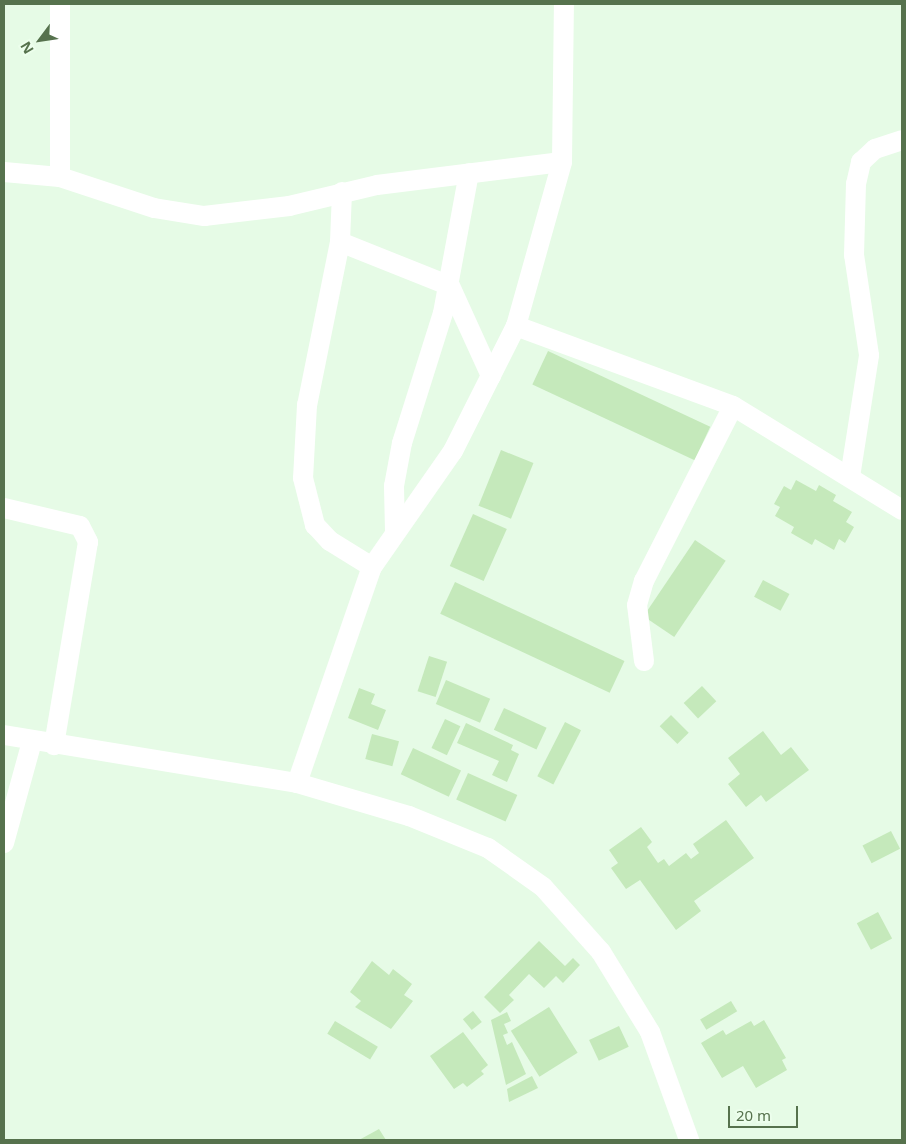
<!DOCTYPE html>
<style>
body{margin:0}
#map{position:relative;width:906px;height:1144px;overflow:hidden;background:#e6fbe6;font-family:"Noto Sans",sans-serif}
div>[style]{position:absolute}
.building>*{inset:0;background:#c5e9bb;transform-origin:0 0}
.street>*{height:20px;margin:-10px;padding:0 10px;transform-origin:10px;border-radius:10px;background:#fff}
span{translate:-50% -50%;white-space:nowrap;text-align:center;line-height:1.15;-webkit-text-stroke:4px #ecfeec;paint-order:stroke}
.frame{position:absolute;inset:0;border:5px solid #56724d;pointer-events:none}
.north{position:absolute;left:15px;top:15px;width:50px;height:50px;-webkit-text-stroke:4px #ecfeec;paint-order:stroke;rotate:239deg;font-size:14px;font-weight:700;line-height:20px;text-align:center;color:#56724d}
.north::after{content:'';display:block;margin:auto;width:18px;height:22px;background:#56724d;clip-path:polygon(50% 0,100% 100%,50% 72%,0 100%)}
.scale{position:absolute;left:728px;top:1106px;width:70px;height:22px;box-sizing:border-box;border:2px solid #56724d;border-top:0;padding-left:6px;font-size:15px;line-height:18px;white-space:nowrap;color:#56724d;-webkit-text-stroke:4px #ecfeec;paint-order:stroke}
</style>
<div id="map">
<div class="building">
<div style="left:548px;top:351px;width:179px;height:37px;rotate:25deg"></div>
<div style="left:501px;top:450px;width:35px;height:60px;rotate:22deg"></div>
<div style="clip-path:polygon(796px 480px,816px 491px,819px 485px,836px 495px,833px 501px,852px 512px,846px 522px,854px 527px,845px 543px,839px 539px,834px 550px,815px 539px,812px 545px,791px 533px,794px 527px,775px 516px,780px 507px,774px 504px,784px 486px,791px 490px)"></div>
<div style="left:473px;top:514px;width:37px;height:57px;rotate:24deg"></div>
<div style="left:695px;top:540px;width:37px;height:92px;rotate:34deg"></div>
<div style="left:763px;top:580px;width:30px;height:19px;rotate:28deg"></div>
<div style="left:455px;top:582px;width:187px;height:35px;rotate:25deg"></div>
<div style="left:429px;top:656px;width:19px;height:37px;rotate:18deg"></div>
<div style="left:446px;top:680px;width:48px;height:26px;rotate:23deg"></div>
<div style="left:702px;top:686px;width:21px;height:25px;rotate:47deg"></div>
<div style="clip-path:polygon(359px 688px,375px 694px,371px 704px,386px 710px,378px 730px,348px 718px)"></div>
<div style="left:504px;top:708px;width:47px;height:24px;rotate:25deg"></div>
<div style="left:671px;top:715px;width:25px;height:16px;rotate:45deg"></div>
<div style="left:445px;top:719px;width:17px;height:32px;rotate:25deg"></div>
<div style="left:565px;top:722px;width:18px;height:61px;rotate:27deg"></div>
<div style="clip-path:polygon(466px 723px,513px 745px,511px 750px,519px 754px,507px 782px,492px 775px,499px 761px,457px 743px)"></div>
<div style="clip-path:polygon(763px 731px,781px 755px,791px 747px,809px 770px,766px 802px,761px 795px,746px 807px,728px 784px,740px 774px,728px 758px)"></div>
<div style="left:372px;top:734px;width:28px;height:26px;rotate:15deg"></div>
<div style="left:413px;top:748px;width:53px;height:29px;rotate:25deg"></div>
<div style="left:468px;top:773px;width:54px;height:29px;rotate:24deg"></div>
<div style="clip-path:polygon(726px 820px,754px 858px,694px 901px,701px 911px,676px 930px,640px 880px,626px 889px,611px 868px,618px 863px,609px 850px,641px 827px,652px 842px,647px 847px,658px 863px,664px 859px,669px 866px,686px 853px,691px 859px,699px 853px,693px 844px)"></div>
<div style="left:891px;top:831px;width:20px;height:32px;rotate:63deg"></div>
<div style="left:878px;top:912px;width:30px;height:24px;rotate:62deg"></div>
<div style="clip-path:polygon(539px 941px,565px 966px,573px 958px,580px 965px,563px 983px,556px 976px,544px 988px,529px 974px,509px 995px,514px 1000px,500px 1013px,484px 997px)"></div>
<div style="clip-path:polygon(372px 961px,389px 975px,393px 969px,412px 984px,404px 995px,413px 1001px,391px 1029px,355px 1007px,361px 1001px,350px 992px)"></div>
<div style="left:731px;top:1001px;width:12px;height:36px;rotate:59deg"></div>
<div style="left:549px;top:1007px;width:54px;height:45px;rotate:58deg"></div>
<div style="left:473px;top:1011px;width:14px;height:13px;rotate:51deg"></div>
<div style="clip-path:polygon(507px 1012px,511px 1021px,504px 1024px,508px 1033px,503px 1035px,507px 1045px,512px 1042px,526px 1074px,506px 1085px,491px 1020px)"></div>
<div style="clip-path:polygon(764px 1020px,786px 1058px,782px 1060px,787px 1070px,756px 1088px,743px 1066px,722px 1078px,701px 1043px,723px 1030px,726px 1035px,751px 1021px,754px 1026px)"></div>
<div style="left:335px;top:1021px;width:50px;height:15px;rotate:31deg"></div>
<div style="left:619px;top:1026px;width:23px;height:33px;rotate:65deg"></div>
<div style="clip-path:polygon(463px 1032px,488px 1065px,481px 1071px,484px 1074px,467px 1087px,463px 1083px,454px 1089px,430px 1056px)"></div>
<div style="clip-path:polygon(532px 1076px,538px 1088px,509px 1102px,507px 1089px)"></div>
<div style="clip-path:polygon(379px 1129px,386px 1140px,359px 1140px)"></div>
</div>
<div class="street">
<div style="left:60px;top:4px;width:173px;rotate:90deg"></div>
<div style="left:4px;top:172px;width:56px;rotate:5.1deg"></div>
<div style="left:60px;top:177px;width:99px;rotate:18.3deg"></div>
<div style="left:154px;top:208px;width:51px;rotate:9.1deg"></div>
<div style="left:204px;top:216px;width:86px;rotate:-6.7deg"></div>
<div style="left:289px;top:206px;width:90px;rotate:-13.4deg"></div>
<div style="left:377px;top:185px;width:186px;rotate:-7.1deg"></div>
<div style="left:342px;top:192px;width:50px;rotate:92.3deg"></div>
<div style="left:340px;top:242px;width:166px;rotate:101.4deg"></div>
<div style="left:307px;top:405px;width:73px;rotate:93.1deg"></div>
<div style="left:303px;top:478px;width:49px;rotate:75.7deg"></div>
<div style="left:315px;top:525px;width:22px;rotate:47deg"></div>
<div style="left:330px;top:541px;width:49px;rotate:31.8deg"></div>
<div style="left:340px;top:242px;width:118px;rotate:21.8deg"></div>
<div style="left:450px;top:286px;width:99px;rotate:65.5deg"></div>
<div style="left:516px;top:326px;width:231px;rotate:20.2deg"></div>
<div style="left:733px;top:406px;width:198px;rotate:31.6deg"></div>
<div style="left:850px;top:477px;width:123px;rotate:-81.1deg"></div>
<div style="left:869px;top:355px;width:101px;rotate:-98.5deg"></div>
<div style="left:854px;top:255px;width:71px;rotate:-88.4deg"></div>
<div style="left:856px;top:184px;width:23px;rotate:-77deg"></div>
<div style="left:861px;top:162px;width:19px;rotate:-43deg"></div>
<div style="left:875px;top:149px;width:28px;rotate:-18deg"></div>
<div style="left:4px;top:508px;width:78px;rotate:13.3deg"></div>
<div style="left:80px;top:526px;width:18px;rotate:63deg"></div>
<div style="left:88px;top:542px;width:206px;rotate:99.5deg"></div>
<div style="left:395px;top:531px;width:45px;rotate:-91.3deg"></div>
<div style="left:394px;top:486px;width:44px;rotate:-79.5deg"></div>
<div style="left:402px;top:443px;width:136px;rotate:-72.5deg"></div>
<div style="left:443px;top:313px;width:142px;rotate:-79.5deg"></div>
<div style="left:644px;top:661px;width:56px;rotate:-97.1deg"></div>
<div style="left:637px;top:605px;width:25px;rotate:-74deg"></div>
<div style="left:644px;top:581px;width:196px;rotate:-63deg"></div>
<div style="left:4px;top:735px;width:297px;rotate:9.3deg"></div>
<div style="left:297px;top:783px;width:117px;rotate:16.4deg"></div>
<div style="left:409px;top:816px;width:85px;rotate:22.1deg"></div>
<div style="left:488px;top:848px;width:67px;rotate:35.3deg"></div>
<div style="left:543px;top:887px;width:87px;rotate:48.3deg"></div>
<div style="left:601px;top:952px;width:94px;rotate:58.5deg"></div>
<div style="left:650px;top:1032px;width:115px;rotate:70.1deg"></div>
<div style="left:297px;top:783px;width:229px;rotate:-70.9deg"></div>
<div style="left:372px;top:567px;width:141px;rotate:-55.1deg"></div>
<div style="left:453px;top:451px;width:140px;rotate:-63.3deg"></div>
<div style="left:516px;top:326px;width:170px;rotate:-74.3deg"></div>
<div style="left:562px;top:162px;width:158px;rotate:-89.3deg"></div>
<div style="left:4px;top:843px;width:106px;rotate:-74.6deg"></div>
</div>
<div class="frame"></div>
<div class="north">N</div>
<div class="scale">20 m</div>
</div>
